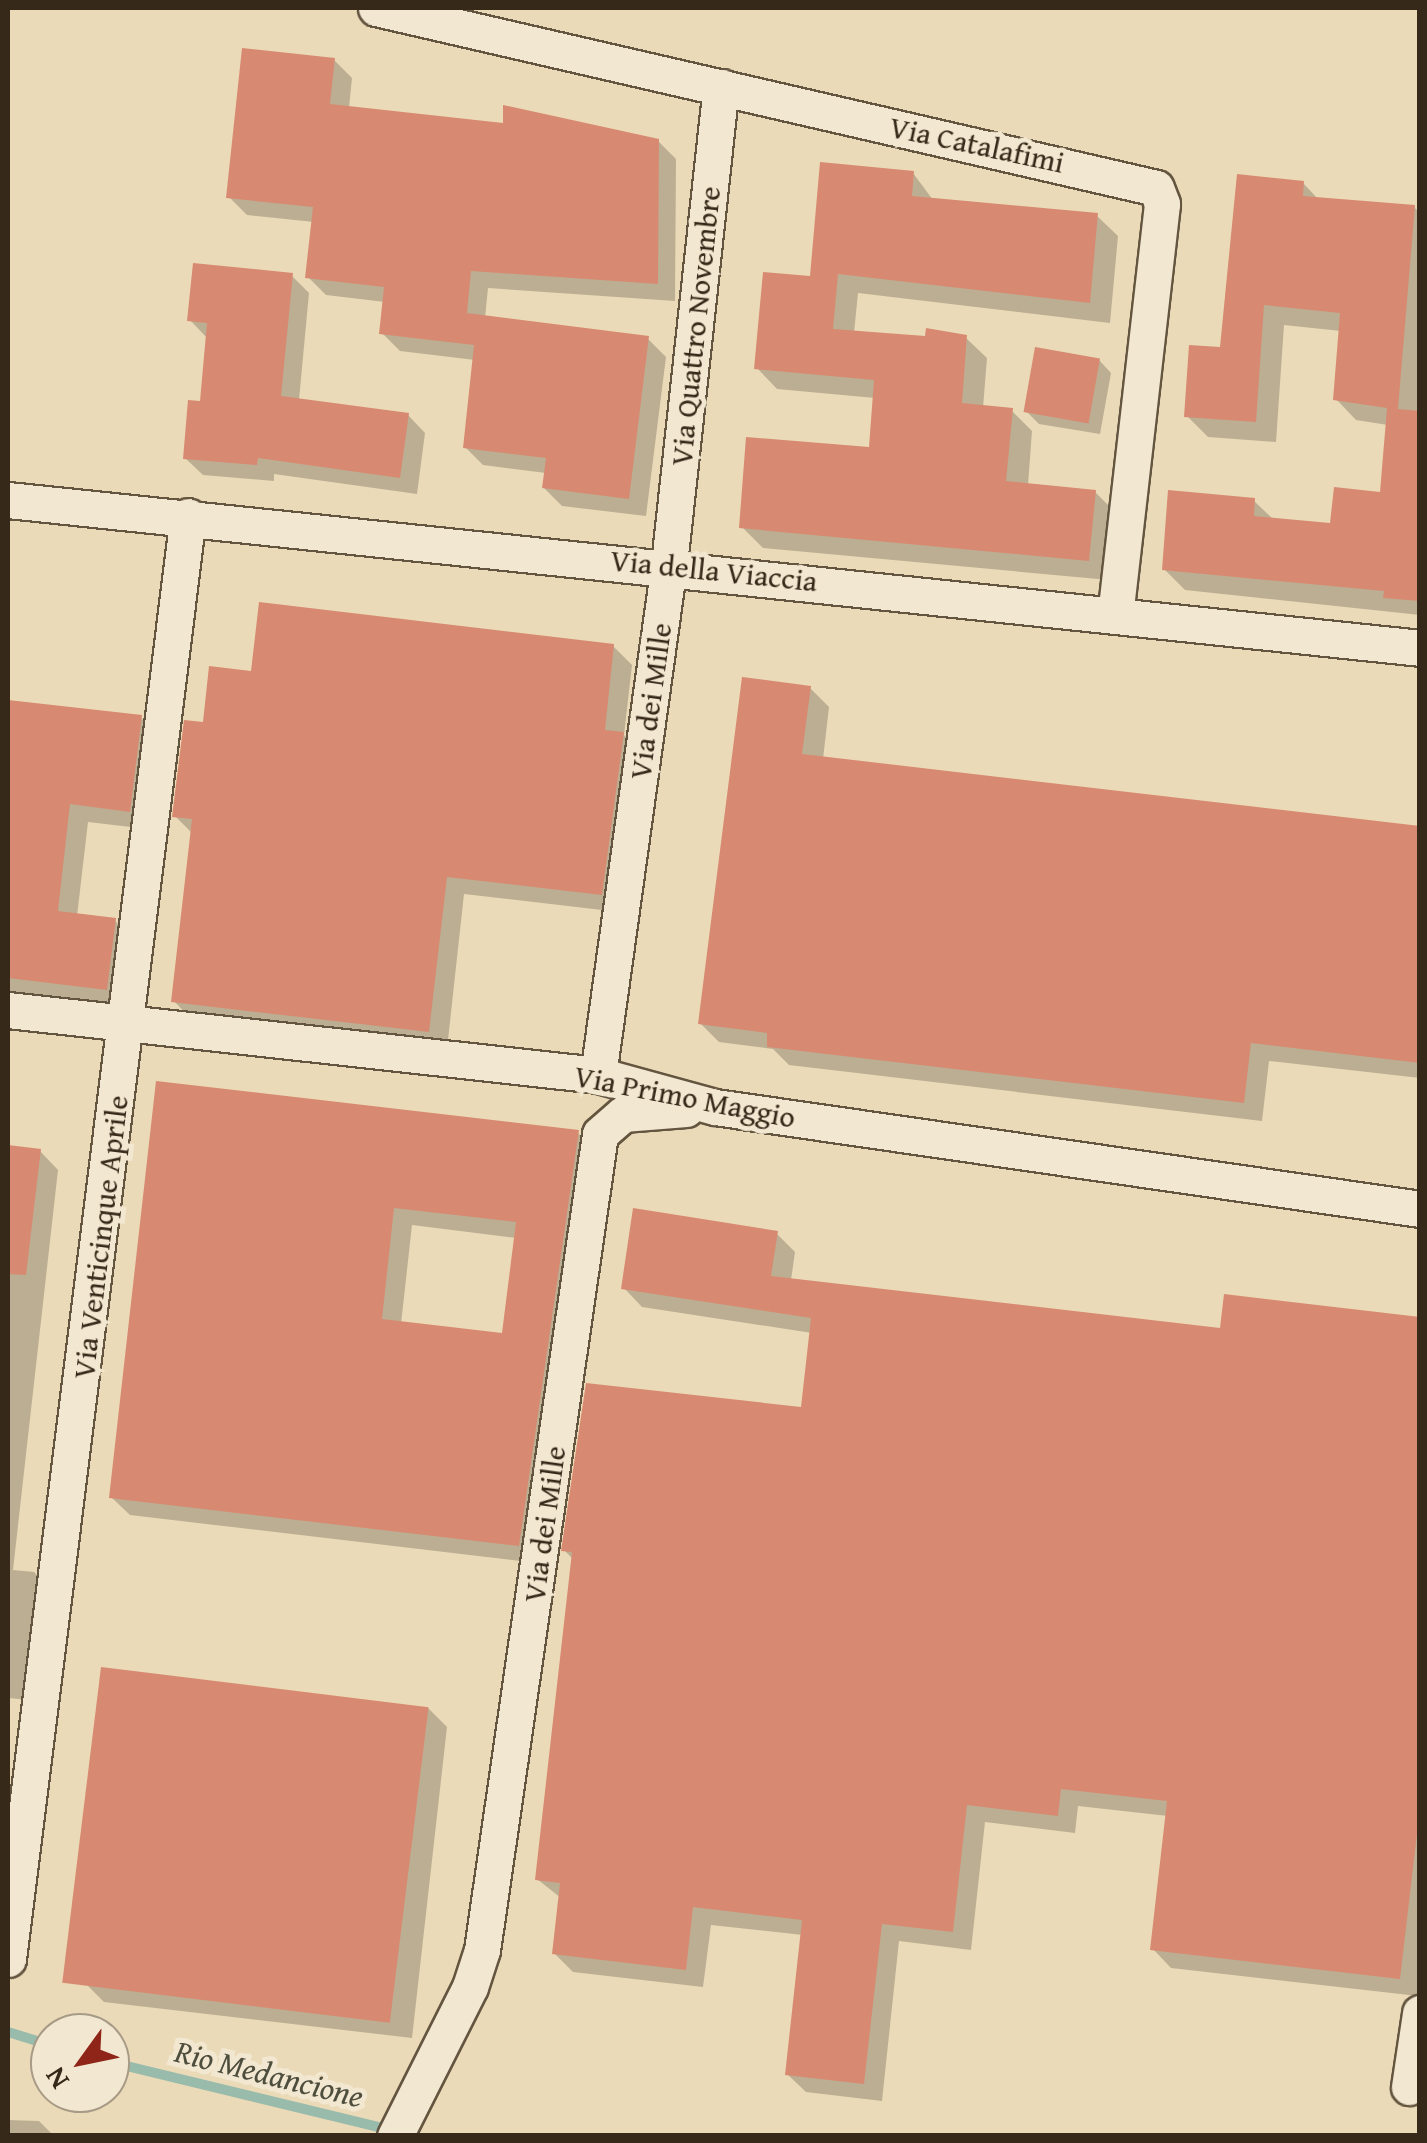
<!DOCTYPE html>
<style>
body{margin:0}
#map{position:relative;width:1427px;height:2143px;overflow:hidden;background:#ebdab7;font-family:"Gentium Book Plus",serif}
div>[style]{position:absolute}
.shadow>*{inset:0;background:#0003}
.stream>*{height:10px;margin:-5px;padding:0 5px;transform-origin:5px;border-radius:5px;background:#98bbac}
.building>*{inset:0;background:#d78a71;transform-origin:0 0}
.roads{filter:drop-shadow(2px 0 #635540) drop-shadow(-2px 0 #635540) drop-shadow(0 2px #635540) drop-shadow(0 -2px #635540)}
.minor>*{height:35px;margin:-17.5px;padding:0 17.5px;transform-origin:17.5px;border-radius:17.5px;background:#f2e7d0}
span{translate:-50% -50%;white-space:nowrap;text-align:center;line-height:1.15;-webkit-text-stroke:10px #f2e7d0;paint-order:stroke}
.street-label{font-size:30px;color:#362919}
.water-label{font-size:32px;color:#4e4e3e;font-style:italic}
.frame{position:absolute;inset:0;border:10px solid #362919;pointer-events:none}
.north{position:absolute;left:30px;top:2013px;width:100px;height:100px;box-sizing:border-box;background:#f2e7d0;border:2px solid #a79b87;border-radius:50%;rotate:237deg;font-size:28px;font-weight:700;line-height:40px;text-align:center;color:#362919}
.north::after{content:'';display:block;margin:auto;width:35px;height:45px;background:#8f2418;clip-path:polygon(50% 0,100% 100%,50% 72%,0 100%)}
</style>
<div id="map">
<div class="shadow">
<div style="clip-path:polygon(334px 60px,352px 78px,349px 108px,658px 141px,676px 159px,675px 301px,488px 288px,485px 318px,648px 339px,666px 357px,646px 516px,562px 506px,544px 488px,546px 473px,483px 465px,465px 447px,475px 360px,400px 351px,382px 333px,385px 302px,326px 295px,308px 277px,314px 222px,247px 215px,229px 197px)"></div>
<div style="clip-path:polygon(913px 173px,933px 200px,1097px 216px,1118px 236px,1110px 323px,858px 293px,854px 333px,966px 338px,987px 358px,983px 408px,1011px 410px,1032px 431px,1028px 485px,1095px 492px,1116px 513px,1109px 580px,763px 548px,742px 527px,871px 450px,875px 398px,777px 389px,757px 368px,812px 279px)"></div>
<div style="clip-path:polygon(1303px 183px,1319px 200px,1414px 207px,1420px 213px,1420px 615px,1185px 590px,1164px 569px,1254px 501px,1274px 520px,1333px 526px,1383px 494px,1388px 425px,1356px 420px,1336px 399px,1341px 331px,1284px 325px,1276px 442px,1208px 437px,1187px 416px)"></div>
<div style="clip-path:polygon(292px 276px,309px 293px,299px 400px,408px 415px,425px 433px,417px 494px,274px 474px,274px 481px,203px 475px,185px 458px,202px 404px,208px 339px,190px 320px)"></div>
<div style="clip-path:polygon(1099px 360px,1111px 373px,1100px 434px,1039px 424px,1027px 412px)"></div>
<div style="clip-path:polygon(613px 646px,632px 665px,624px 735px,642px 753px,619px 912px,464px 894px,447px 1049px,192px 1020px,174px 1001px,193px 834px,175px 816px,205px 725px,253px 674px)"></div>
<div style="clip-path:polygon(810px 688px,829px 707px,823px 759px,1420px 831px,1420px 1078px,1269px 1061px,1262px 1121px,789px 1065px,773px 1049px,719px 1042px,700px 1023px)"></div>
<div style="clip-path:polygon(8px 702px,141px 718px,159px 736px,148px 829px,88px 822px,77px 916px,115px 921px,134px 939px,125px 1007px,8px 994px)"></div>
<div style="clip-path:polygon(evenodd,158px 1083px,578px 1133px,596px 1151px,537px 1563px,130px 1515px,111px 1497px,158px 1083px,412px 1225px,516px 1238px,504px 1336px,401px 1324px,412px 1225px)"></div>
<div style="clip-path:polygon(8px 1148px,40px 1151px,58px 1170px,13px 1570px,34px 1572px,52px 1591px,39px 1701px,8px 1698px)"></div>
<div style="clip-path:polygon(776px 1233px,795px 1252px,791px 1280px,1223px 1331px,1420px 1320px,1418px 1996px,1171px 1968px,1153px 1949px,1168px 1816px,1078px 1806px,1075px 1833px,985px 1822px,971px 1950px,899px 1941px,882px 2101px,806px 2092px,787px 2074px,803px 1935px,711px 1925px,703px 1987px,573px 1972px,554px 1953px,561px 1898px,537px 1879px,574px 1560px,564px 1550px,803px 1410px,812px 1333px,642px 1307px,624px 1288px)"></div>
<div style="clip-path:polygon(428px 1708px,447px 1727px,412px 2038px,104px 2002px,86px 1984px)"></div>
<div style="clip-path:polygon(8px 2120px,39px 2121px,54px 2136px,8px 2136px)"></div>
</div>
<div class="stream">
<div style="left:8px;top:2032px;width:44px;rotate:17.2deg"></div>
<div style="left:110px;top:2062px;width:315px;rotate:13.6deg"></div>
</div>
<div class="building">
<div style="clip-path:polygon(242px 48px,335px 58px,330px 104px,503px 123px,503px 105px,659px 139px,658px 284px,471px 271px,467px 313px,649px 336px,629px 499px,542px 488px,546px 458px,463px 448px,474px 345px,379px 334px,384px 287px,305px 278px,313px 207px,226px 198px)"></div>
<div style="clip-path:polygon(820px 162px,914px 171px,912px 196px,1098px 213px,1090px 303px,838px 274px,833px 329px,925px 336px,926px 328px,967px 335px,962px 403px,1013px 408px,1006px 481px,1096px 490px,1089px 561px,739px 528px,746px 437px,869px 447px,874px 380px,754px 369px,763px 272px,810px 276px)"></div>
<div style="clip-path:polygon(1237px 174px,1304px 181px,1303px 196px,1415px 205px,1398px 409px,1420px 411px,1420px 601px,1383px 598px,1384px 591px,1162px 570px,1168px 490px,1255px 498px,1254px 516px,1330px 523px,1334px 487px,1380px 492px,1387px 408px,1333px 400px,1340px 313px,1264px 305px,1256px 422px,1184px 417px,1189px 345px,1220px 347px)"></div>
<div style="clip-path:polygon(193px 263px,293px 273px,281px 396px,409px 413px,400px 478px,258px 458px,257px 465px,183px 459px,188px 400px,200px 401px,207px 323px,187px 321px)"></div>
<div style="left:1035px;top:347px;width:66px;height:66px;rotate:10deg"></div>
<div style="clip-path:polygon(259px 602px,614px 644px,605px 730px,624px 732px,602px 895px,447px 877px,429px 1032px,171px 1002px,192px 819px,172px 817px,184px 720px,203px 722px,209px 666px,251px 671px)"></div>
<div style="clip-path:polygon(742px 677px,811px 686px,802px 754px,1420px 826px,1420px 1063px,1251px 1043px,1244px 1103px,767px 1047px,767px 1033px,698px 1024px)"></div>
<div style="clip-path:polygon(8px 700px,142px 715px,130px 812px,70px 804px,58px 911px,116px 918px,107px 990px,8px 978px)"></div>
<div style="clip-path:polygon(evenodd,156px 1081px,579px 1130px,519px 1546px,109px 1498px,156px 1081px,394px 1208px,516px 1222px,502px 1333px,382px 1319px,394px 1208px)"></div>
<div style="clip-path:polygon(8px 1145px,41px 1149px,26px 1275px,8px 1274px)"></div>
<div style="clip-path:polygon(633px 1208px,778px 1231px,771px 1276px,1220px 1328px,1224px 1294px,1420px 1317px,1420px 1808px,1400px 1979px,1150px 1950px,1167px 1801px,1061px 1789px,1058px 1816px,967px 1805px,953px 1932px,882px 1924px,864px 2084px,785px 2075px,802px 1920px,693px 1907px,686px 1970px,552px 1954px,560px 1883px,535px 1880px,572px 1552px,561px 1551px,586px 1383px,801px 1407px,811px 1318px,621px 1289px)"></div>
<div style="left:101px;top:1667px;width:330px;height:318px;rotate:7deg"></div>
</div>
<div class="roads">
<div class="minor">
<div style="left:376px;top:8px;width:800px;rotate:12.99deg"></div>
<div style="left:1156px;top:188px;width:17px;rotate:69deg"></div>
<div style="left:1162px;top:204px;width:414px;rotate:96.5deg"></div>
<div style="left:8px;top:500px;width:1420px;rotate:5.98deg"></div>
<div style="left:8px;top:1010px;width:594px;rotate:6.29deg"></div>
<div style="left:598px;top:1075px;width:121px;rotate:15.3deg"></div>
<div style="left:715px;top:1107px;width:712px;rotate:8.23deg"></div>
<div style="left:598px;top:1075px;width:516px;rotate:-82.09deg"></div>
<div style="left:669px;top:564px;width:480px;rotate:-83.8deg"></div>
<div style="left:8px;top:1959px;width:1454px;rotate:-82.89deg"></div>
<div style="left:1409px;top:2087px;width:75px;rotate:-81.5deg"></div>
<div style="left:395px;top:2136px;width:167px;rotate:-63.3deg"></div>
<div style="left:470px;top:1987px;width:39px;rotate:-72deg"></div>
<div style="left:482px;top:1950px;width:824px;rotate:-81.77deg"></div>
<div style="left:600px;top:1134px;width:30px;rotate:-41deg"></div>
<div style="left:623px;top:1114px;width:63px;rotate:-4.5deg"></div>
</div>
</div>
<div class="street-label">
<span style="left:977px;top:144px;rotate:12deg">Via Catalafimi</span>
<span style="left:695px;top:326px;rotate:-84deg">Via Quattro Novembre</span>
<span style="left:714px;top:570px;rotate:6deg">Via della Viaccia</span>
<span style="left:650px;top:701px;rotate:-82deg">Via dei Mille</span>
<span style="left:685px;top:1096px;rotate:11deg">Via Primo Maggio</span>
<span style="left:100px;top:1237px;rotate:-83deg">Via Venticinque Aprile</span>
<span style="left:544px;top:1524px;rotate:-82deg">Via dei Mille</span>
</div>
<div class="water-label">
<span style="left:269px;top:2074px;rotate:14deg">Rio Medancione</span>
</div>
<div class="frame"></div>
<div class="north">N</div>
</div>
